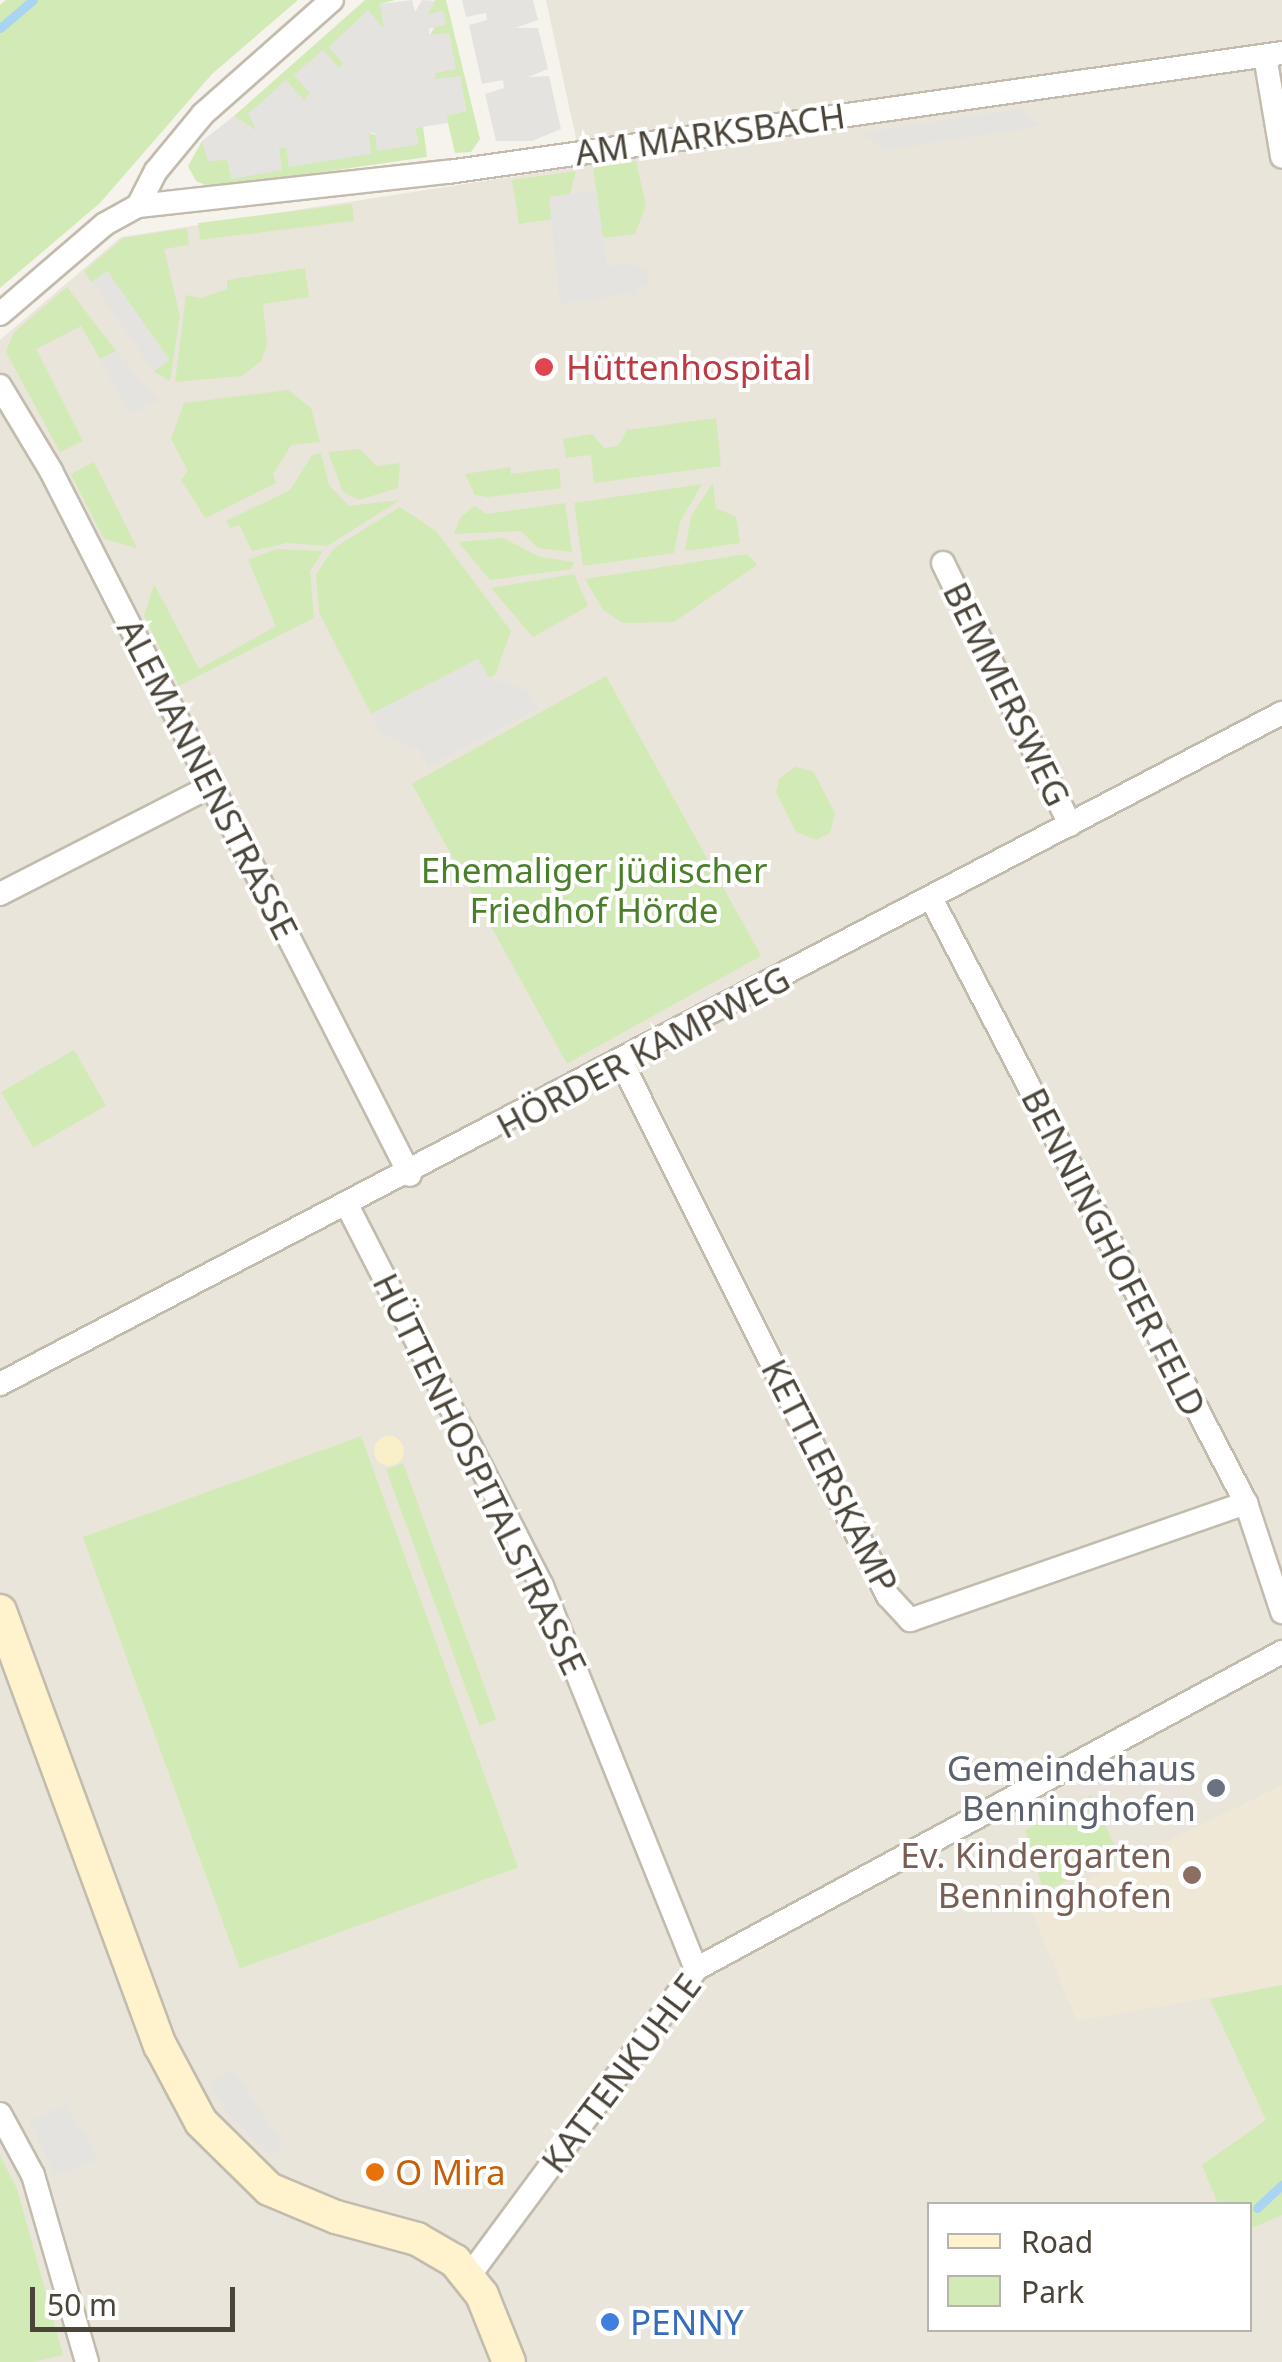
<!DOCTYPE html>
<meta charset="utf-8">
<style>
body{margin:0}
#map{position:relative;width:1282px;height:2362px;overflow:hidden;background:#f6f3ec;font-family:"Noto Sans",sans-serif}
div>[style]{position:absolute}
.residential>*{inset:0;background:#eae5da}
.education>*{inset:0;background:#efe8d6}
.green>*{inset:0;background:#d2eab5;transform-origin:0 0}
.sand>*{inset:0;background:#f9efc9}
.round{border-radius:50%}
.parking>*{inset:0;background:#e5e3e0;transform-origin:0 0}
.stream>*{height:9px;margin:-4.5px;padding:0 4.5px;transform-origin:4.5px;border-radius:4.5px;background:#a9d4f2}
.roads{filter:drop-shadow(2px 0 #c2bbae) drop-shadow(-2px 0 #c2bbae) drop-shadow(0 2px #c2bbae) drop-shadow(0 -2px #c2bbae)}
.minor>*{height:22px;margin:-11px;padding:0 11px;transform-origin:11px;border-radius:11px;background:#fff}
.secondary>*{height:32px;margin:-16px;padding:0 16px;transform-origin:16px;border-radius:16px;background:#fff3cd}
.dots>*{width:28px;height:28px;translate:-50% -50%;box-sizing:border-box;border:5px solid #fff;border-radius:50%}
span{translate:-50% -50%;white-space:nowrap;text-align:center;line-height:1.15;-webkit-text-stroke:8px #fff;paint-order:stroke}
.street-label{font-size:35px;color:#4b4439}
.health-label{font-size:35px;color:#be3a42}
.left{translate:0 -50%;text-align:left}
.park-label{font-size:35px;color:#4a7f2a}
.worship-label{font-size:35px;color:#5b616d}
.right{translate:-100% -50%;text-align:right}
.education-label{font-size:35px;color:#785e54}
.food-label{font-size:35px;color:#c56008}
.shop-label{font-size:35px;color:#366cbe}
.legend{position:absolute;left:927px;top:2202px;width:325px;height:130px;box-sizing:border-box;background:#fff;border:2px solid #b7b4b0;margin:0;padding:12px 18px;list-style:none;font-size:30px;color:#4b4439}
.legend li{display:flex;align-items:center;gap:20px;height:50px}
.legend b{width:50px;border:2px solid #b7b4b0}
.scale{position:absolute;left:30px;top:2287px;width:205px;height:45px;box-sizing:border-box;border:5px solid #4b4439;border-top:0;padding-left:12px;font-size:30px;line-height:35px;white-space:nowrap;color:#4b4439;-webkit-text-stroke:8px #fff;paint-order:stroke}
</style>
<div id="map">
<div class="residential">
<div style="clip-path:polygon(evenodd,546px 0,1282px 0,1282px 2362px,0 2362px,0 340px,121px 237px,582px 166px,546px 0,929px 2204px,1250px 2204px,1250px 2330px,929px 2330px,929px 2204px)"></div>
</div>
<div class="education">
<div style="clip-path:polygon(1282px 1785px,1282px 1985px,1077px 2021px,1030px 1908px)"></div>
</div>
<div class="green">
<div style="clip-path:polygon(6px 0,298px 0,212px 74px,100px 203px,0 288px,0 5px)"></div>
<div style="clip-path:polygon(365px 0,395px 0,380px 4px,386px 27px,330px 48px,344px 63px,339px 69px,294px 74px,310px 93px,304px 101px,252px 132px,234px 116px)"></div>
<div style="clip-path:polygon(435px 0,446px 0,480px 139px,471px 152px,455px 153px,446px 115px,466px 111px,460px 77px,435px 80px,434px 73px,455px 68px,449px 34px,430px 35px,443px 11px,426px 16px)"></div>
<div style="clip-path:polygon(423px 126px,427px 157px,213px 188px,196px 181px,188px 166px,202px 141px,227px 159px,232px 179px,279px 148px,287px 146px,289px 166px,368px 133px,418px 144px,415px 128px)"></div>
<div style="clip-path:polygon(636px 161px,646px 205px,635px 234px,603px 238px,593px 168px)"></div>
<div style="clip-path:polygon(576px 171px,570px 194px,550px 197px,553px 219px,519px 224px,512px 180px)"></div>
<div style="left:352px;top:204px;width:17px;height:155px;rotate:83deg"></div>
<div style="clip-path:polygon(187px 228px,189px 245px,164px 249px,180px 316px,170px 381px,153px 371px,169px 359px,108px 272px,91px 282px,84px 271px,123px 238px)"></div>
<div style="clip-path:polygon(305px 268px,309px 297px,263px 304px,267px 344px,261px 361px,242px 376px,175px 382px,186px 295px,201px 298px,227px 289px,227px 280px)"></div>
<div style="clip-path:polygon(67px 287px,116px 351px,100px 359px,81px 326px,36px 349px,83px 441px,60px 452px,6px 352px,14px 332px)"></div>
<div style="clip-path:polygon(288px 390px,311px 408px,320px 442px,291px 445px,273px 474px,276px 483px,205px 518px,181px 480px,188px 471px,171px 439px,184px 403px)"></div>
<div style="clip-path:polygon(716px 418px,721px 466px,594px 483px,591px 455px,566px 458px,563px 439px,592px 434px,604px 448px,618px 446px,627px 430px)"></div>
<div style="clip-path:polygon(360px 449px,376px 466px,400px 463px,398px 488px,359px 500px,343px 492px,328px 452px)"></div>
<div style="clip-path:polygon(321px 453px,329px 485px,349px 506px,400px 500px,327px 546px,287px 543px,252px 551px,239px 525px,230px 528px,226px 521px,290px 490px,312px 455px)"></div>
<div style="clip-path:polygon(94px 462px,137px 548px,104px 539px,71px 474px)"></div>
<div style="clip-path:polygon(510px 467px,511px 474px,559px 468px,561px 488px,488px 497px,475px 495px,465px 474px)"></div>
<div style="clip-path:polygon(713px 483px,716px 508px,736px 517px,740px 543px,685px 551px,691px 516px)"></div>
<div style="clip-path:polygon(702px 484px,680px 522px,674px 553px,583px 566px,574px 503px)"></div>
<div style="clip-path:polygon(565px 503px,572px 552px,538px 548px,521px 531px,454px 534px,460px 518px,474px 506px,487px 514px)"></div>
<div style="clip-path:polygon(400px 507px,436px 531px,511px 631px,495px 675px,489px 678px,478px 659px,371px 714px,319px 612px,316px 574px,334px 548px)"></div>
<div style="clip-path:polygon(503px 538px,540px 557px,574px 562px,571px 569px,490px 580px,458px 542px)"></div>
<div style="clip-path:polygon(276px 549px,323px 551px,310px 571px,314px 618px,179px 686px,144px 616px,154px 584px,199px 669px,276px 626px,248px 560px)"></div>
<div style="clip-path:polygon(747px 554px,757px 565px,674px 622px,623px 623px,603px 610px,585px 579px)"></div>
<div style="clip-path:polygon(574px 574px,588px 606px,533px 637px,491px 588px)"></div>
<div style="left:606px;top:676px;width:320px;height:222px;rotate:61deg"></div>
<div style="clip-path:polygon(795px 767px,813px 771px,835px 813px,830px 833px,816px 840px,796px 832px,776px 792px,779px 779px)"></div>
<div style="left:74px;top:1050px;width:64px;height:84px;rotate:60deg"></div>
<div style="left:361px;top:1436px;width:459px;height:296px;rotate:70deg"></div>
<div style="left:403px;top:1463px;width:273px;height:18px;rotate:70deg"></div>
<div style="clip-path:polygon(1091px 1795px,1119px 1855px,1044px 1892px,1025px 1830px)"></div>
<div style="clip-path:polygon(1282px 1985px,1282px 2215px,1250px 2229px,1250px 2204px,1218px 2204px,1202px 2165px,1266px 2120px,1210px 1999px)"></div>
<div style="clip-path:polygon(0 2155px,17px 2189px,63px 2355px,34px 2362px,0 2362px)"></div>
</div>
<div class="sand">
<div class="round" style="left:374px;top:1436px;width:30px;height:30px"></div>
</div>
<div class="parking">
<div style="clip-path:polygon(412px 0,415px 12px,422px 0,436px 1px,427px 15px,443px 11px,446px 24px,429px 29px,430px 35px,449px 33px,456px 69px,435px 73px,435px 79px,460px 76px,466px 111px,447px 115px,448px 123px,415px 128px,418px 145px,377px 151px,375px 133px,369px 133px,371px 154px,289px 167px,286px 146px,279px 148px,282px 170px,232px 179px,227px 160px,208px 161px,202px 141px,234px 116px,257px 131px,248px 114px,286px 80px,304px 100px,310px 93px,294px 75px,323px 50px,339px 68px,344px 63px,329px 47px,368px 10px,384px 29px,380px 4px)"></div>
<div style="clip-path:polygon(462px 0,533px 0,538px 20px,515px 28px,538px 28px,548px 69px,528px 77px,549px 76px,561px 129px,532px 141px,496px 141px,485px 94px,504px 88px,503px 80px,482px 84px,469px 25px,487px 20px,486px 13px,466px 17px)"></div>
<div style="clip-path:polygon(1021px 108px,1042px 126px,885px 150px,862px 133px)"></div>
<div style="clip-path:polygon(596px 190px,607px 266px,632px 263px,647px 271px,649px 286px,636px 288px,637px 300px,631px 293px,560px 304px,549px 197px)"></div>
<div style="left:107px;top:271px;width:109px;height:19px;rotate:55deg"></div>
<div style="clip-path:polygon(116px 351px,158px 400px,129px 415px,100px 359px)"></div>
<div style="clip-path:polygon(478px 659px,489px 678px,528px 691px,538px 708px,428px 767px,419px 749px,381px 734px,371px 714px)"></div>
<div style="clip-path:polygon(233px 2070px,283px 2144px,272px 2156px,232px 2119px,208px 2084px)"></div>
<div style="clip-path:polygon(65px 2104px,99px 2159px,55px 2175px,29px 2122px)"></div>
</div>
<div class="stream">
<div style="left:0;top:28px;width:43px;rotate:-40.3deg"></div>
<div style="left:1257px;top:2208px;width:34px;rotate:-43deg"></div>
</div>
<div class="roads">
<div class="minor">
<div style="left:1265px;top:56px;width:102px;rotate:80.4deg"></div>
<div style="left:138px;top:206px;width:39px;rotate:-63deg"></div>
<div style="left:156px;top:171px;width:74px;rotate:-50.5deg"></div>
<div style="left:203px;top:114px;width:172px;rotate:-41.5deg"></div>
<div style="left:0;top:314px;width:138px;rotate:-40.6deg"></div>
<div style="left:105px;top:224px;width:38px;rotate:-29deg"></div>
<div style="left:138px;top:206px;width:312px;rotate:-6.3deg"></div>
<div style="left:448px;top:172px;width:842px;rotate:-8.12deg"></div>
<div style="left:0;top:386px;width:99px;rotate:59deg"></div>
<div style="left:51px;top:471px;width:790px;rotate:62.98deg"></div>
<div style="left:943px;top:563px;width:291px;rotate:64.1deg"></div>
<div style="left:0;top:894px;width:235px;rotate:-27.1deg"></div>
<div style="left:931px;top:898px;width:682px;rotate:62.5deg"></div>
<div style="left:1246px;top:1503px;width:115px;rotate:71.7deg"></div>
<div style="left:622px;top:1063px;width:596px;rotate:63.48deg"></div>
<div style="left:888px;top:1596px;width:33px;rotate:47deg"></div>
<div style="left:910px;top:1620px;width:356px;rotate:-19.2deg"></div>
<div style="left:347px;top:1205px;width:428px;rotate:62.9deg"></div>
<div style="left:542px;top:1586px;width:413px;rotate:68.1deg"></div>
<div style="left:0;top:1384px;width:1447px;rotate:-27.63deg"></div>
<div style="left:0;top:2114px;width:69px;rotate:61.6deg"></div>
<div style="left:33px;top:2175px;width:195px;rotate:73.9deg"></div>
<div style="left:469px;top:2276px;width:382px;rotate:-53.5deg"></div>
<div style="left:696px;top:1969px;width:666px;rotate:-28.41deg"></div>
</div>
<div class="secondary">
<div style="left:0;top:1611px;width:463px;rotate:69.8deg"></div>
<div style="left:160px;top:2045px;width:87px;rotate:62deg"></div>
<div style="left:201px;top:2122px;width:95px;rotate:44.6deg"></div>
<div style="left:269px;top:2189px;width:73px;rotate:22.7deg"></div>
<div style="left:336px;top:2217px;width:84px;rotate:15.2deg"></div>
<div style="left:417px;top:2239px;width:44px;rotate:30.1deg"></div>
<div style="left:455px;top:2261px;width:43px;rotate:51.5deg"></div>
<div style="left:482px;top:2295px;width:72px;rotate:68.1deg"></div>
</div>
</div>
<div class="dots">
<div style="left:544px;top:367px;background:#e0444e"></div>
<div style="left:1216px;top:1788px;background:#6b7280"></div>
<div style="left:1192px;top:1875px;background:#8d6e63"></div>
<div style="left:375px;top:2172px;background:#e8710a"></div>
<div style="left:610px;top:2322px;background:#3f7fe0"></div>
</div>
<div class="street-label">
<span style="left:710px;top:134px;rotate:-8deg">AM MARKSBACH</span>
<span style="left:1007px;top:694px;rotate:64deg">BEMMERSWEG</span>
<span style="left:208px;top:779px;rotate:63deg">ALEMANNENSTRASSE</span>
<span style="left:643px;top:1052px;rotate:-28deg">HÖRDER KAMPWEG</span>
<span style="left:1114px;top:1252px;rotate:63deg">BENNINGHOFER FELD</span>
<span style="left:480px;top:1474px;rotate:64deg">HÜTTENHOSPITALSTRASSE</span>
<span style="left:830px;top:1476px;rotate:63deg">KETTLERSKAMP</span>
<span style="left:621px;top:2073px;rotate:-53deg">KATTENKUHLE</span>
</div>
<div class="health-label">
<span class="left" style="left:566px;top:367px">Hüttenhospital</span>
</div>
<div class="park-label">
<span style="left:594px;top:890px">Ehemaliger jüdischer<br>Friedhof Hörde</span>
</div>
<div class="worship-label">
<span class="right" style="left:1196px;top:1788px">Gemeindehaus<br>Benninghofen</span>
</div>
<div class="education-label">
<span class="right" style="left:1172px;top:1875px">Ev. Kindergarten<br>Benninghofen</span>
</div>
<div class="food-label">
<span class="left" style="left:395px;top:2172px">O Mira</span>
</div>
<div class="shop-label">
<span class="left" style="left:630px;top:2322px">PENNY</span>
</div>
<ul class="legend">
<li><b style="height:12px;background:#fff3cd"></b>Road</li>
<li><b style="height:28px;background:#d2eab5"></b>Park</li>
</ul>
<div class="scale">50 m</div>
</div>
